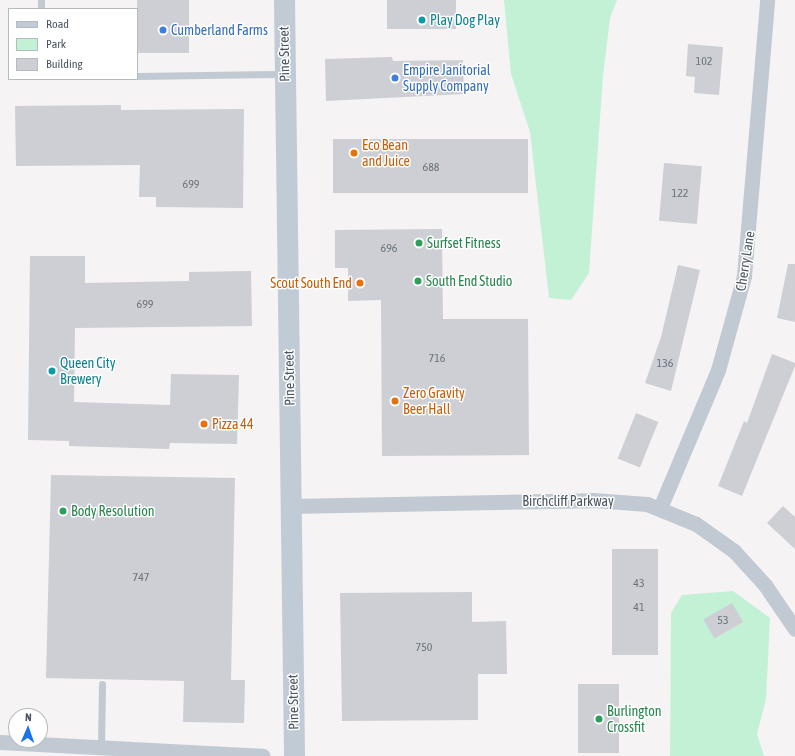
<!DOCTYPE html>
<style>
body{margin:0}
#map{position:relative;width:795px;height:756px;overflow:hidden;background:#f5f3f3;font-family:"Asap Condensed",sans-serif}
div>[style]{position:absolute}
.green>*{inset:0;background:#c3f1d5}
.building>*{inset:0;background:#cdcfd5;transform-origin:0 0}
.service>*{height:7px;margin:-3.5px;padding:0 3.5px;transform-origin:3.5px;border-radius:3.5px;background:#c1cad2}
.minor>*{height:15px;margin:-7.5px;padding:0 7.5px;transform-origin:7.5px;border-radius:7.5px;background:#c1cad2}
.secondary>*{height:21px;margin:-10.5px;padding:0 10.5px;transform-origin:10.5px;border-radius:10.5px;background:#c1cbd6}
.dots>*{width:11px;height:11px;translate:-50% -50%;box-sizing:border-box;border:2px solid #fff;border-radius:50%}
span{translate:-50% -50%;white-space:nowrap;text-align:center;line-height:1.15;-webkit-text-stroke:3px #fff;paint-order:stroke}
.number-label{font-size:12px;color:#6b747e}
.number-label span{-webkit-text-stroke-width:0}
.culture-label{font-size:14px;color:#0d838f}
.left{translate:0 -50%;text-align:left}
.shop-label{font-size:14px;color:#366cbe}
.street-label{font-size:14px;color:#4a5661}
.food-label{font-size:14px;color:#c56008}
.right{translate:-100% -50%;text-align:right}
.leisure-label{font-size:14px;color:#27864d}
.legend{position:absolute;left:8px;top:8px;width:130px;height:72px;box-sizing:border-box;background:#fff;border:1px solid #b7bbc0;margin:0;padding:5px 7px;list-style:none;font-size:12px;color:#4a5661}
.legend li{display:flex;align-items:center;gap:8px;height:20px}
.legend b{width:20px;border:1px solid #b7bbc0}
.north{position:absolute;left:8px;top:708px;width:40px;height:40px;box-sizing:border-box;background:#fff;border:1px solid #b7bbc0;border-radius:50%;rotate:2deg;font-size:11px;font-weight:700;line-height:16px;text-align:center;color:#4a5661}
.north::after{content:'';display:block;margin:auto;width:14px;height:18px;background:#1a73e8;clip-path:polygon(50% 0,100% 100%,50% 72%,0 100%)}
</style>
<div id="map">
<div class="green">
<div style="clip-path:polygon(504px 0,617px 0,610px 18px,603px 75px,589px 273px,571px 300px,549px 298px,530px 132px,511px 74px)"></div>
<div style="clip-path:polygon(733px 591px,770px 618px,766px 699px,757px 734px,764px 756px,670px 756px,671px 613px,682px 595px)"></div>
</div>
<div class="building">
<div style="left:137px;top:0;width:52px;height:53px"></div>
<div style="left:387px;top:0;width:69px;height:29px"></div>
<div style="clip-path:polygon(688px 44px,723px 47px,719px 95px,694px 93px,695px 77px,686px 76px)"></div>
<div style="clip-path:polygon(392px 57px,393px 61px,463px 60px,464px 94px,326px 101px,325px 59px)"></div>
<div style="clip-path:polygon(121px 105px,121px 110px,244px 109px,243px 208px,156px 207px,156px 197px,139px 197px,140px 165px,16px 166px,15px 106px)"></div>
<div style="left:528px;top:139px;width:54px;height:195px;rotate:90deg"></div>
<div style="left:664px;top:163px;width:38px;height:58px;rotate:5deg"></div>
<div style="clip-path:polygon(442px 229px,443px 319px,528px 319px,529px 455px,382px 456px,381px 300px,348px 301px,348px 268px,335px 268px,335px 230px)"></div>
<div style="clip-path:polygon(30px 256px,85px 256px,85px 283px,189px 281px,189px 272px,251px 271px,252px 326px,75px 328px,74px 402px,170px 405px,171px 374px,239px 375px,237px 444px,170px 443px,169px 449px,69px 446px,69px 441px,28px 440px)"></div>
<div style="clip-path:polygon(788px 264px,795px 264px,795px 322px,777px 318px)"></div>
<div style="clip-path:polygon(678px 265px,700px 270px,671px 391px,645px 383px,661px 337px)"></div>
<div style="clip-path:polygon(772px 354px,795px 363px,795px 366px,742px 496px,718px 486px,744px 421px,747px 423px)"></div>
<div style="left:636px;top:413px;width:24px;height:49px;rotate:22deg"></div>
<div style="clip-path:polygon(51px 475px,235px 478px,231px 680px,245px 680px,244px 723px,183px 722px,184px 681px,46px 678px)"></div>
<div style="clip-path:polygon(783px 506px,795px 517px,795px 549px,767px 523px)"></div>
<div style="left:612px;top:549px;width:46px;height:106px"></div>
<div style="clip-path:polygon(472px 592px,472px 622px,506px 621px,507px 674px,478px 674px,478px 720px,342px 721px,340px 593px)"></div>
<div style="left:732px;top:603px;width:22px;height:33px;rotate:60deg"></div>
<div style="left:578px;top:684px;width:41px;height:69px"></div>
</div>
<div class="service">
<div style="left:41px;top:9px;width:9px;rotate:-90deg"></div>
<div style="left:137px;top:76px;width:146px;rotate:-0.8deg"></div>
<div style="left:101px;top:748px;width:64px;rotate:-89.1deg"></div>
</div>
<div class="minor">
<div style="left:291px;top:506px;width:302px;rotate:-1.1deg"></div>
<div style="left:593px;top:500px;width:54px;rotate:4.2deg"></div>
<div style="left:647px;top:504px;width:53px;rotate:22.2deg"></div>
<div style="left:696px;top:524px;width:47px;rotate:35.4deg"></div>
<div style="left:734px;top:551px;width:46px;rotate:47.6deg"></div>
<div style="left:765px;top:585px;width:53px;rotate:55.7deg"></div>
<div style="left:660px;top:508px;width:150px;rotate:-67.2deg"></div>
<div style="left:718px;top:370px;width:98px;rotate:-74.5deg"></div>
<div style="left:744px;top:276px;width:277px;rotate:-85.2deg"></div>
<div style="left:0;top:742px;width:263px;rotate:3deg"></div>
</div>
<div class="secondary">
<div style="left:284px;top:0;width:756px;rotate:89.24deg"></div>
</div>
<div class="dots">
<div style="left:422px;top:20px;background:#0f9aa8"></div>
<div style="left:163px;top:30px;background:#3f7fe0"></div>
<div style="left:395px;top:78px;background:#3f7fe0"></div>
<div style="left:354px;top:153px;background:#e8710a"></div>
<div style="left:419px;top:243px;background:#2e9e5b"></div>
<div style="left:418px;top:281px;background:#2e9e5b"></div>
<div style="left:360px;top:283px;background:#e8710a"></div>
<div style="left:52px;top:371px;background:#0f9aa8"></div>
<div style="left:395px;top:401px;background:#e8710a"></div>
<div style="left:204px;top:424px;background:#e8710a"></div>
<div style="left:63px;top:511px;background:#2e9e5b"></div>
<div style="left:599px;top:719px;background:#2e9e5b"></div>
</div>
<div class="number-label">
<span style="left:704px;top:62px">102</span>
<span style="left:431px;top:168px">688</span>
<span style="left:191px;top:185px">699</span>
<span style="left:680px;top:194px">122</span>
<span style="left:389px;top:249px">696</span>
<span style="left:145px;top:305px">699</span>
<span style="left:437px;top:359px">716</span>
<span style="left:665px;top:364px">136</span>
<span style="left:141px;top:578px">747</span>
<span style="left:639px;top:584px">43</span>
<span style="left:639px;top:608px">41</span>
<span style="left:723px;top:621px">53</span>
<span style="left:424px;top:648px">750</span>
</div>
<div class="culture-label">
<span class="left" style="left:430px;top:20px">Play Dog Play</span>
<span class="left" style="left:60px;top:371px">Queen City<br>Brewery</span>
</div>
<div class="shop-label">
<span class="left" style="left:171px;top:30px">Cumberland Farms</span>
<span class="left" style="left:403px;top:78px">Empire Janitorial<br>Supply Company</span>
</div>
<div class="street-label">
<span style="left:284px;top:54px;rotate:-91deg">Pine Street</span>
<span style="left:745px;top:261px;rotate:-81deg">Cherry Lane</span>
<span style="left:289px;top:378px;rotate:-91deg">Pine Street</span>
<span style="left:568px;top:501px">Birchcliff Parkway</span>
<span style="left:293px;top:702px;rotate:-91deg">Pine Street</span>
</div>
<div class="food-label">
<span class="left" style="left:362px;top:153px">Eco Bean<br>and Juice</span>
<span class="right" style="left:352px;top:283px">Scout South End</span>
<span class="left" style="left:403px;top:401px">Zero Gravity<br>Beer Hall</span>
<span class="left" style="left:212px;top:424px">Pizza 44</span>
</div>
<div class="leisure-label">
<span class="left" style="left:427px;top:243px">Surfset Fitness</span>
<span class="left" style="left:426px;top:281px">South End Studio</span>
<span class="left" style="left:71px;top:511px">Body Resolution</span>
<span class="left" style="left:607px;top:719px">Burlington<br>Crossfit</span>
</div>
<ul class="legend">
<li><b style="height:5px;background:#c1cbd6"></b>Road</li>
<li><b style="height:11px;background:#c3f1d5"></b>Park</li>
<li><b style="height:11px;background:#cdcfd5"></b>Building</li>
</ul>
<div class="north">N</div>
</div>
